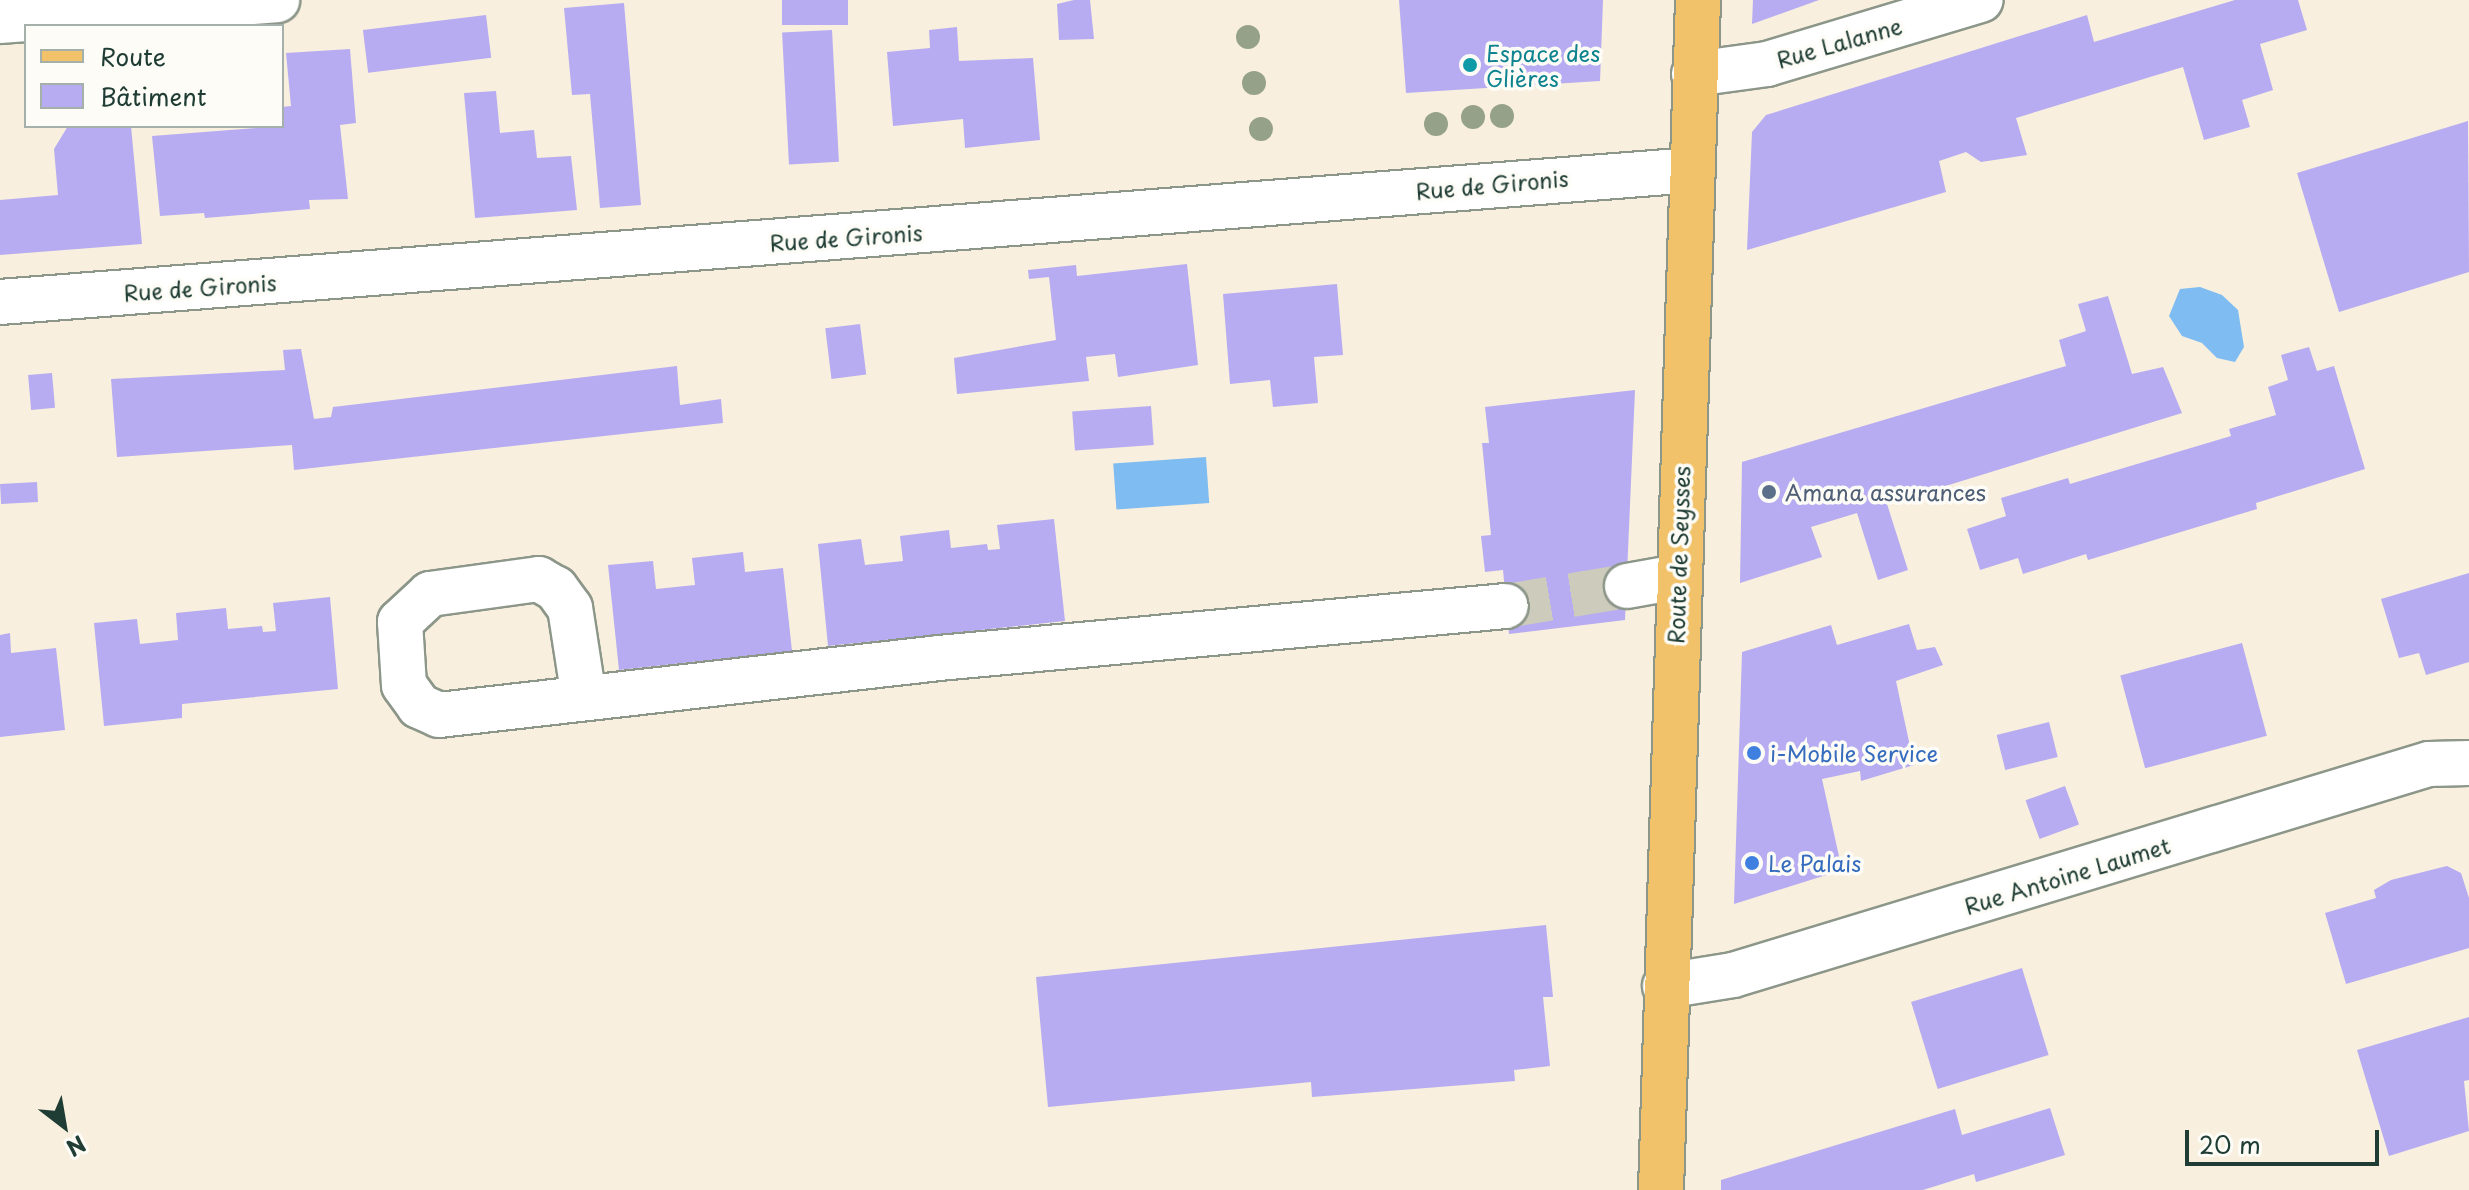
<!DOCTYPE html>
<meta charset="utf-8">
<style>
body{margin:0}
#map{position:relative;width:2469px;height:1190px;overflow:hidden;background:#f8efde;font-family:"Playpen Sans",sans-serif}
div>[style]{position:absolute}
.water>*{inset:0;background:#7ebcf1;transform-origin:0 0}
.building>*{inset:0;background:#b7acf1;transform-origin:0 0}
.minor-tunnel>*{height:44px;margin-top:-22px;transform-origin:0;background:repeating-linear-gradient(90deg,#cdcbbc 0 44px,transparent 0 66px)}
.roads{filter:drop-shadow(2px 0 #8c9689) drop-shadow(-2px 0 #8c9689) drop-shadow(0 2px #8c9689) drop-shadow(0 -2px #8c9689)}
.minor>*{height:44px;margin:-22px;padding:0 22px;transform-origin:22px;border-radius:22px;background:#fff}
.major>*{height:44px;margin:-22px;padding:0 22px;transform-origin:22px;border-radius:22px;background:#f2c26a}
.trees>*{width:24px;height:24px;margin:-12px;border-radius:50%;background:#96a189}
.dots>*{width:22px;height:22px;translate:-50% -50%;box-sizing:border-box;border:4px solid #fdfcf7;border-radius:50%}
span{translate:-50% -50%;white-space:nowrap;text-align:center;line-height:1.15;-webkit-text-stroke:7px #fdfcf7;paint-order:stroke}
.street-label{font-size:22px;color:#1f3d34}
.culture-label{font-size:22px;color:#0d838f}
.left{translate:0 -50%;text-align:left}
.service-label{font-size:22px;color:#4e5e75}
.shop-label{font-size:22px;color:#366cbe}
.legend{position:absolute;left:24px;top:24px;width:260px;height:104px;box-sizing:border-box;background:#fdfcf7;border:2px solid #a4b0a9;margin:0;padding:10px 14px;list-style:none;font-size:24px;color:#1f3d34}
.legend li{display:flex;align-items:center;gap:16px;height:40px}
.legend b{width:40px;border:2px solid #a4b0a9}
.north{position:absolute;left:24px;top:1086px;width:80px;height:80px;-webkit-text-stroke:6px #fdfcf7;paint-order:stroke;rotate:149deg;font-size:22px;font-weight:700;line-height:32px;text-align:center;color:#1f3d34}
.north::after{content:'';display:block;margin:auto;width:28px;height:36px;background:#1f3d34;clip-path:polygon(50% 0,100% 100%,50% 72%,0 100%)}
.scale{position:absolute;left:2185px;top:1130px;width:194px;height:36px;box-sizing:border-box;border:4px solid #1f3d34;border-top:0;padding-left:10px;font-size:24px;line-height:28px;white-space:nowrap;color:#1f3d34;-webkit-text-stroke:6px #fdfcf7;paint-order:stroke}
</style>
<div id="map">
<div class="water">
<div style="clip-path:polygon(2200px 287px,2222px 295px,2238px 310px,2244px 347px,2235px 362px,2217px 358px,2202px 343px,2182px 336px,2169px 316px,2180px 289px)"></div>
<div style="left:1206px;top:457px;width:46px;height:93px;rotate:86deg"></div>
</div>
<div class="building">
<div style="left:782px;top:0;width:66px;height:25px"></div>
<div style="clip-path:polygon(1074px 0,1090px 0,1094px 39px,1059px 40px,1057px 4px)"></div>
<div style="clip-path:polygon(1399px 0,1603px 0,1600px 81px,1406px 93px)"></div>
<div style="clip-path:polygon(1753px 0,1819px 0,1752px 24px)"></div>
<div style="clip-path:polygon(2235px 0,2298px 0,2307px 30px,2260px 44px,2273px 90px,2242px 100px,2250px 127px,2204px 140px,2183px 67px,2016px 118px,2027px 155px,1981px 162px,1966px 152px,1939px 161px,1946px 192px,1747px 250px,1752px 132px,1766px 115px,2087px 15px,2094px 42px)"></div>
<div style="clip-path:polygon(624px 3px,641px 205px,600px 208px,590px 94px,572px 95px,564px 8px)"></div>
<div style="left:486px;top:15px;width:43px;height:124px;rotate:83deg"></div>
<div style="clip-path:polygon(957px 27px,959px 61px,1033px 58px,1040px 140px,965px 148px,963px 119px,893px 126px,887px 52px,930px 48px,929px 30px)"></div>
<div style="left:832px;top:30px;width:132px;height:50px;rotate:87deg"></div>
<div style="clip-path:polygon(350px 49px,356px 123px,340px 125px,348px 199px,309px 200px,310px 209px,205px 218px,204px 213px,160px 216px,152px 136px,282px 126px,282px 107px,291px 106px,286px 53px)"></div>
<div style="clip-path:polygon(496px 91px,500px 133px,534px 130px,537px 158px,571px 156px,577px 210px,475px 218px,464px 93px)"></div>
<div style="clip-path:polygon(2468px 121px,2469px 272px,2339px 312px,2297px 173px)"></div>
<div style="clip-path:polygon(68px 126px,131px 126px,142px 244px,0 255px,0 200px,58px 195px,54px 149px)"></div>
<div style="clip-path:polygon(1187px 264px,1198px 365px,1118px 377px,1115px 354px,1086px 357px,1089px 381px,957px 394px,954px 358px,1056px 340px,1049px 277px,1029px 279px,1028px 270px,1076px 265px,1077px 276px)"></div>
<div style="clip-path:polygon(1337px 284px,1343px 355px,1314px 357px,1318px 403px,1273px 407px,1270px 380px,1230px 384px,1223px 294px)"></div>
<div style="clip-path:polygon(2108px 296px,2132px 374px,2163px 367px,2182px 413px,1887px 504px,1908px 570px,1878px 580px,1857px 513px,1811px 527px,1822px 557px,1740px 583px,1742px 462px,2066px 366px,2059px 340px,2086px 331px,2078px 304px)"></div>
<div style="left:860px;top:324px;width:51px;height:35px;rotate:83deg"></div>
<div style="clip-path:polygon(2309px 347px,2317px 371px,2334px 366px,2365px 469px,2256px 503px,2257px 509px,2088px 560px,2086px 554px,2023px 574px,2018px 558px,1980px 570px,1967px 529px,2006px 516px,2001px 498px,2068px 478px,2070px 484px,2231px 436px,2229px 429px,2276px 415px,2268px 387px,2288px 380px,2281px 355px)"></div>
<div style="clip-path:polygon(301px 349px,314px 419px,331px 417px,333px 407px,677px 366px,680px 405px,721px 399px,723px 423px,294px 470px,292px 445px,117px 457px,111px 379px,285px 370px,283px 350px)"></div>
<div style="left:52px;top:373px;width:35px;height:24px;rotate:85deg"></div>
<div style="clip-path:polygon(1635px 390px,1625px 620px,1509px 634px,1503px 570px,1485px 572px,1481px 536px,1491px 535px,1482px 443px,1489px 443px,1485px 407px)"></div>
<div style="left:1151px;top:406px;width:39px;height:79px;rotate:86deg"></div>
<div style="left:37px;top:482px;width:20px;height:37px;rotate:87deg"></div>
<div style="clip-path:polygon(1054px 519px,1065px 621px,828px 646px,818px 544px,861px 539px,865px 565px,903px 561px,900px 536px,949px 530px,951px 548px,987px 544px,988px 550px,1000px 549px,997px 525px)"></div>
<div style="clip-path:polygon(743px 552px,745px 572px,783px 568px,792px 651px,619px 670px,608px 565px,653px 561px,656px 589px,695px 585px,692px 558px)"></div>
<div style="clip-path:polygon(2469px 573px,2469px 662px,2426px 675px,2419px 653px,2399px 658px,2381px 599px)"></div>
<div style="clip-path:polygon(330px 597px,338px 689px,182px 704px,182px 718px,104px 726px,94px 623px,137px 619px,140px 644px,178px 640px,176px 613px,226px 608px,228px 629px,262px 626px,263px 632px,276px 631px,273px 603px)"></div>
<div style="clip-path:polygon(1909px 624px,1917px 650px,1935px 647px,1943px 665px,1896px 681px,1914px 765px,1861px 781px,1860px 771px,1822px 779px,1842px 870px,1734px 904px,1742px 652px,1831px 625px,1837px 645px)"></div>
<div style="clip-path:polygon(10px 633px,11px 653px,56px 648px,65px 730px,0 737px,0 635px)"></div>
<div style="left:2242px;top:643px;width:96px;height:126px;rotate:75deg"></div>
<div style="left:2049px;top:722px;width:36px;height:54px;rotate:76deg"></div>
<div style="left:2065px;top:786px;width:41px;height:42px;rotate:70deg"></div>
<div style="clip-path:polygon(2447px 866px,2461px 873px,2469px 898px,2469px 948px,2346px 984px,2325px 913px,2376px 898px,2374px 890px,2391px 880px)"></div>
<div style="clip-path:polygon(1546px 925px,1553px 997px,1543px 997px,1550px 1066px,1514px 1070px,1515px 1081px,1312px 1097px,1311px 1082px,1048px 1107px,1036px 977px)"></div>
<div style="left:2022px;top:968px;width:91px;height:116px;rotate:73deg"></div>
<div style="clip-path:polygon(2469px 1017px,2469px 1080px,2464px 1081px,2469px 1131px,2389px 1156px,2357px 1050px)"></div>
<div style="clip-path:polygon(2050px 1108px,2065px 1155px,1976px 1182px,1974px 1174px,1923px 1190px,1721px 1190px,1721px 1180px,1955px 1109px,1962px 1135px)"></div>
</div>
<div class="minor-tunnel">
<div style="left:1506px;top:606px;width:123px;rotate:-9.4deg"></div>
</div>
<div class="roads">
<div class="minor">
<div style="left:0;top:21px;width:278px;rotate:-4.3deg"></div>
<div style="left:1694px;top:74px;width:74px;rotate:-7.8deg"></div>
<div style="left:1767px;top:64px;width:223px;rotate:-16.7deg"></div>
<div style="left:0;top:302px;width:1696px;rotate:-4.46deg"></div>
<div style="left:1627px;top:586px;width:51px;rotate:-10.2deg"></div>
<div style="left:584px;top:698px;width:91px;rotate:-98.8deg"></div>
<div style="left:570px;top:608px;width:24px;rotate:-126deg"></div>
<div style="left:556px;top:589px;width:20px;rotate:-150deg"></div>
<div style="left:539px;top:579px;width:110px;rotate:172.2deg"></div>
<div style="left:430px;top:594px;width:41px;rotate:137deg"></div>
<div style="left:400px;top:622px;width:63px;rotate:86.4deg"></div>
<div style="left:404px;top:685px;width:26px;rotate:54deg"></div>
<div style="left:419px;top:706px;width:22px;rotate:24deg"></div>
<div style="left:439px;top:715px;width:503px;rotate:-6.5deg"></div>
<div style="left:939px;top:658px;width:569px;rotate:-5.24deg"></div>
<div style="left:1665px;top:986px;width:69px;rotate:-9.2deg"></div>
<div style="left:1733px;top:975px;width:727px;rotate:-16.87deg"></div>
<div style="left:2429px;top:764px;width:40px;rotate:-1.4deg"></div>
</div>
<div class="major">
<div style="left:1661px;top:1190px;width:1191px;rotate:-88.22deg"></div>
</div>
</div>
<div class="trees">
<div style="left:1248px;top:37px"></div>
<div style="left:1254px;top:83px"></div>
<div style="left:1502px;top:116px"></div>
<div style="left:1473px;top:117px"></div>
<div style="left:1436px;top:124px"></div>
<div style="left:1261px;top:129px"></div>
</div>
<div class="dots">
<div style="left:1470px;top:65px;background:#0f9aa8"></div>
<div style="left:1769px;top:492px;background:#5c6f8a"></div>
<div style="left:1754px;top:753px;background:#3f7fe0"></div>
<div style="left:1752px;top:863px;background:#3f7fe0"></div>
</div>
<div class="street-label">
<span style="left:1839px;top:42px;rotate:-16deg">Rue Lalanne</span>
<span style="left:1492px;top:184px;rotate:-5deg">Rue de Gironis</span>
<span style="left:846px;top:237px;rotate:-4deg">Rue de Gironis</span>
<span style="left:200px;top:287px;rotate:-4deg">Rue de Gironis</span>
<span style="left:1678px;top:555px;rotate:-88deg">Route de Seysses</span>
<span style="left:2067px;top:875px;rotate:-17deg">Rue Antoine Laumet</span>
</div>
<div class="culture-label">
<span class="left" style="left:1486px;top:65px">Espace des<br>Glières</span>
</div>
<div class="service-label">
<span class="left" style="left:1785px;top:492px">Amana assurances</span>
</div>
<div class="shop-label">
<span class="left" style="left:1770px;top:753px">i-Mobile Service</span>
<span class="left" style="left:1768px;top:863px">Le Palais</span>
</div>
<ul class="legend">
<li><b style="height:10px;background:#f2c26a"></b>Route</li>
<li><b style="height:22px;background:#b7acf1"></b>Bâtiment</li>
</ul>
<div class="north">N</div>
<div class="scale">20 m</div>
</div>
